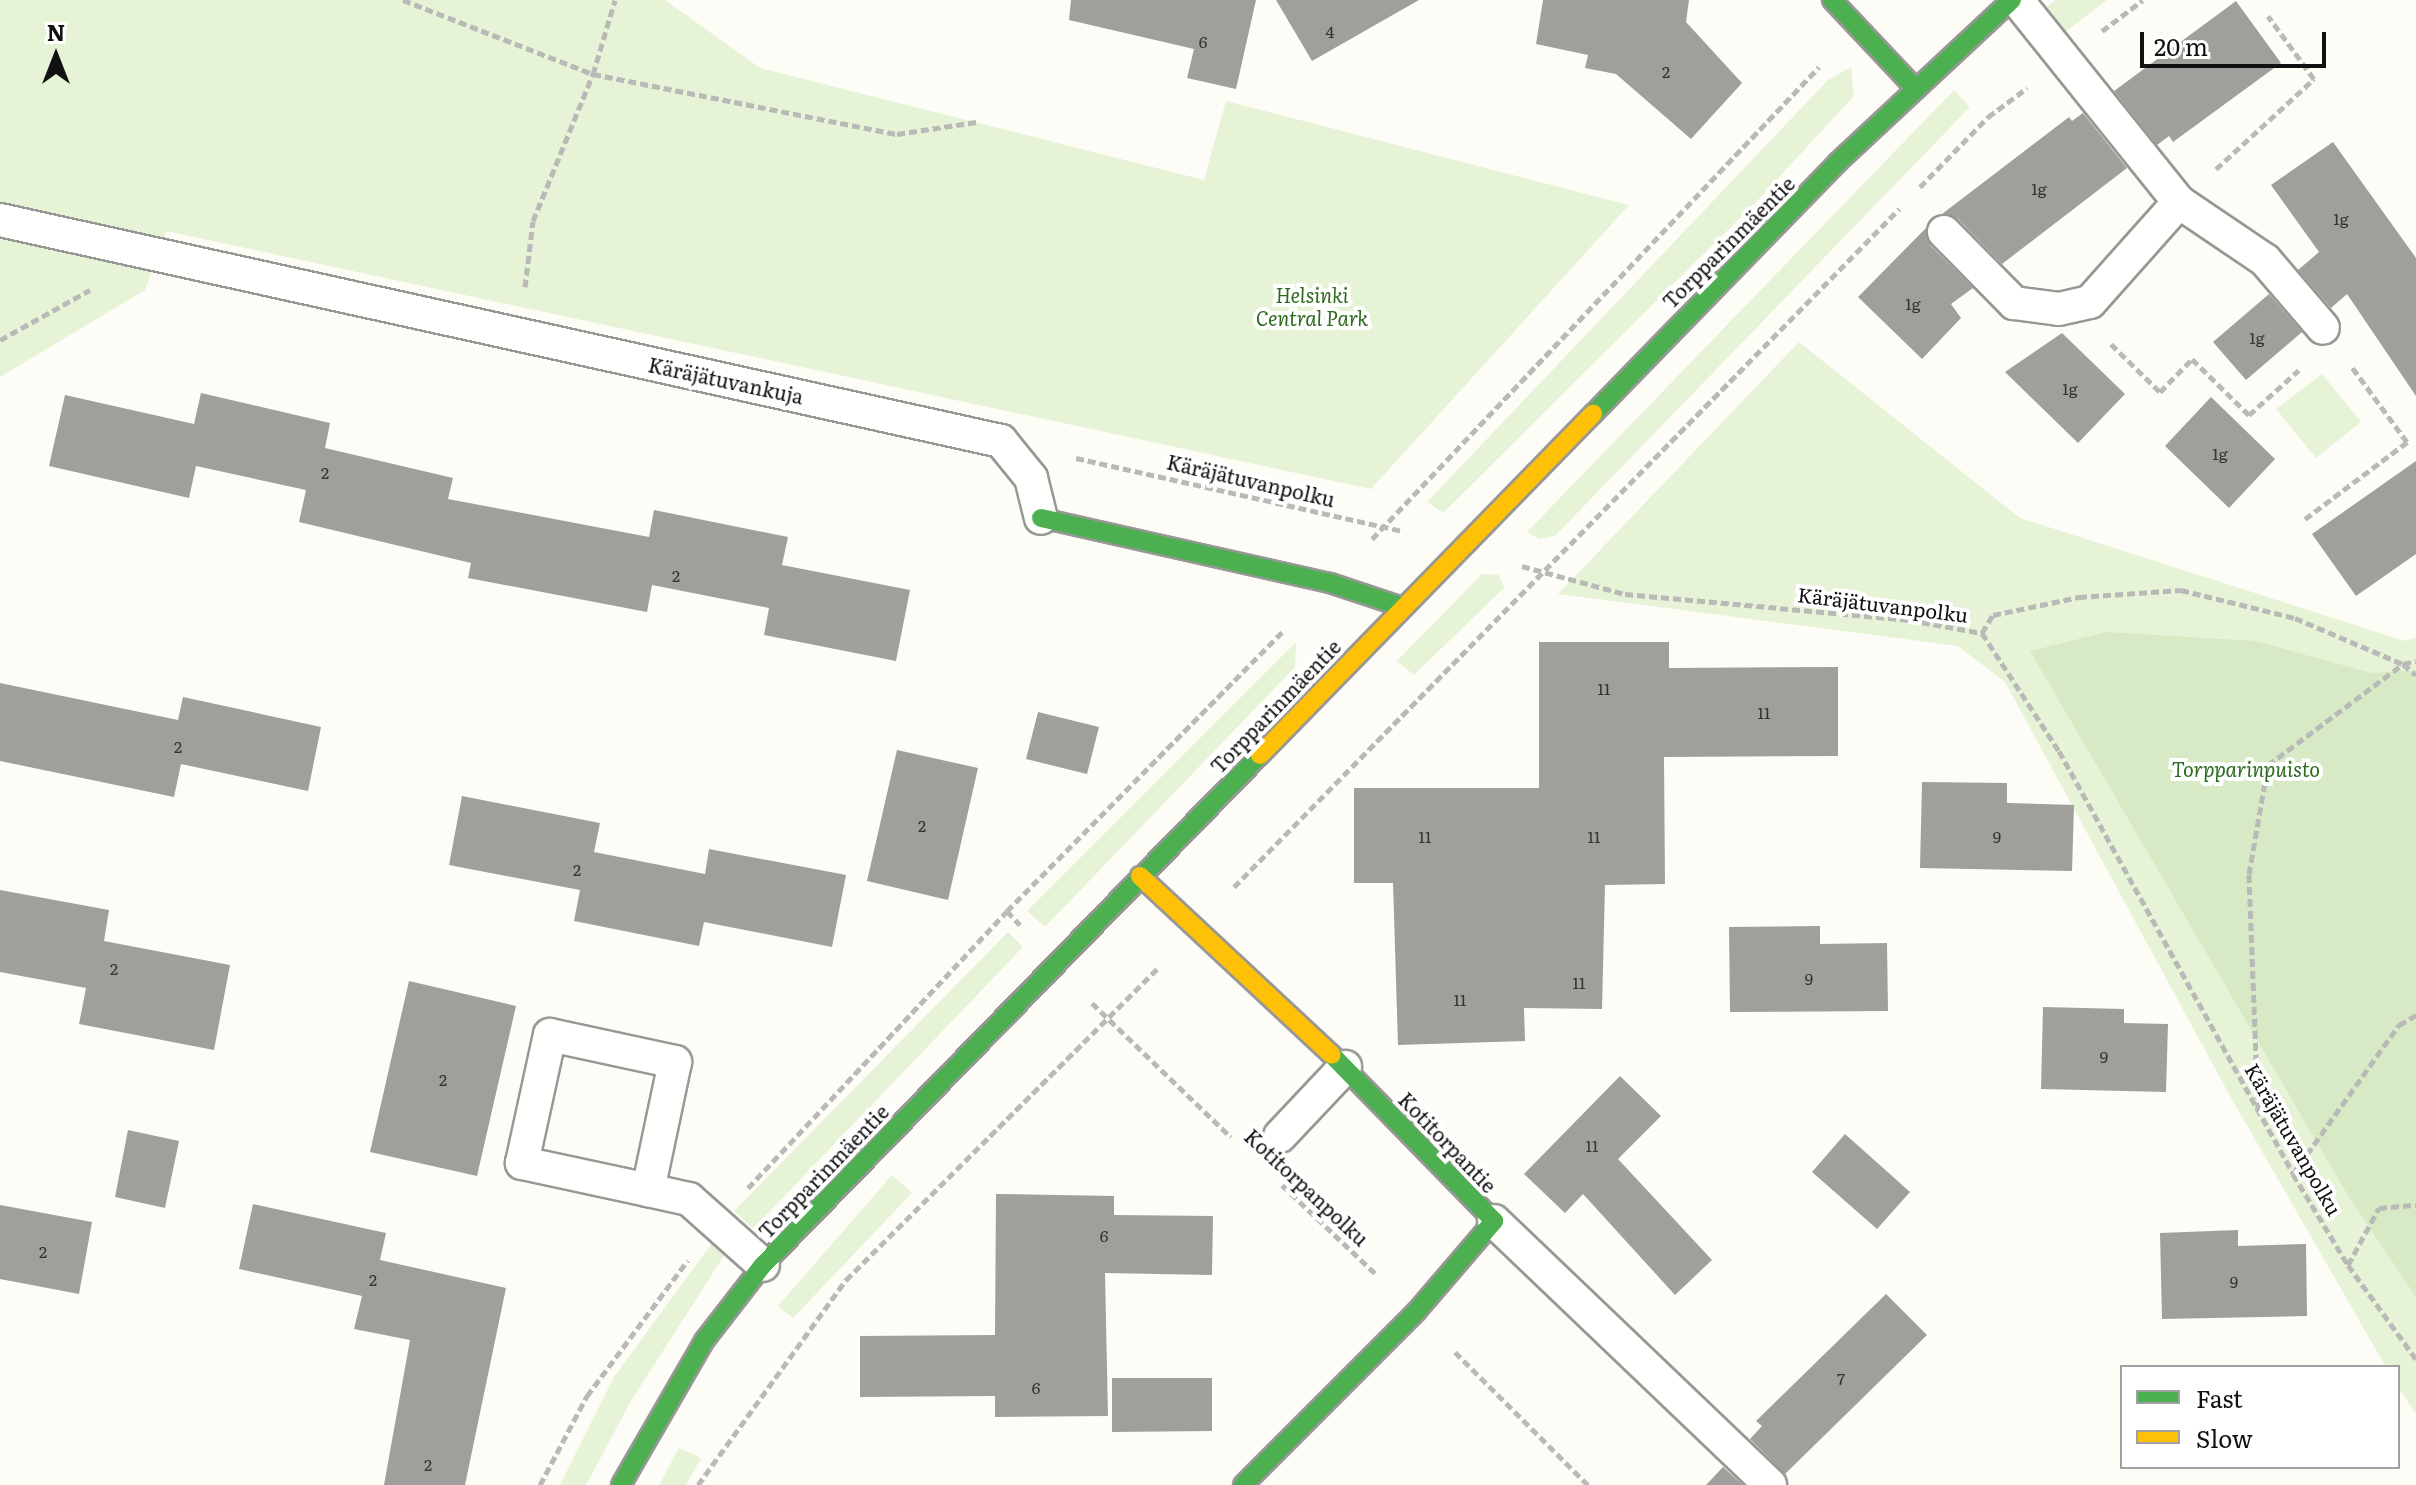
<!DOCTYPE html>
<html>
<head>
<meta charset="utf-8">
<style>
  body { margin:0 }
  #map { position:relative; width:2416px; height:1485px; overflow:hidden; background:#fdfcf7; font-family:Literata,serif }
  div>[style] { position:absolute }
  [style*='--x'] { left:calc(var(--x)*1px); top:calc(var(--y)*1px); width:calc(var(--w)*1px); rotate:calc(var(--a)*1deg) }
  .green>* { inset:0; background:#e7f3d7 }
  .forest>* { inset:0; background:#d8eac5 }
  .building>* { inset:0; background:#a19f9c }
  .path>* { height:5px; margin-top:-2.5px; transform-origin:0; background:repeating-linear-gradient(90deg,#b9b9b8 0 8px,transparent 0 12px) }
  .roads { filter:drop-shadow(2px 0 #979795) drop-shadow(-2px 0 #979795) drop-shadow(0 2px #979795) drop-shadow(0 -2px #979795) }
  .lane>* { height:32px; margin:-16px; padding:0 16px; transform-origin:16px; border-radius:16px; background:#fffffe }
  .fast>* { height:18px; margin:-9px; padding:0 9px; transform-origin:9px; border-radius:9px; background:#4caf50 }
  .slow>* { height:18px; margin:-9px; padding:0 9px; transform-origin:9px; border-radius:9px; background:#ffc107 }
  span { translate:-50% -50%; white-space:nowrap; text-align:center; line-height:1.15; -webkit-text-stroke:8px #fff; paint-order:stroke }
  .number-label { font-size:16px; color:#353434 }
  .number-label span { -webkit-text-stroke-width:0 }
  .street-label { font-size:20px; color:#111 }
  .park-label { font-size:20px; color:#2f6b1f; font-style:italic }
  .legend { position:absolute; left:2120px; top:1365px; width:280px; height:104px; box-sizing:border-box; background:#fff; border:2px solid #a0a0a0; margin:0; padding:10px 14px; list-style:none; font-size:24px; color:#111 }
  .legend li { display:flex; align-items:center; gap:16px; height:40px }
  .legend b { width:40px; border:2px solid #a0a0a0 }
  .north { position:absolute; left:16px; top:16px; width:80px; height:80px; -webkit-text-stroke:6px #fff; paint-order:stroke; rotate:0deg; font-size:22px; font-weight:700; line-height:32px; text-align:center; color:#111 }
  .north::after { content:''; display:block; margin:auto; width:28px; height:36px; background:#111; clip-path:polygon(50% 0,100% 100%,50% 72%,0 100%) }
  .scale { position:absolute; left:2140px; top:32px; width:186px; height:36px; box-sizing:border-box; border:4px solid #111; border-top:0; padding-left:10px; font-size:24px; line-height:28px; white-space:nowrap; color:#111; -webkit-text-stroke:6px #fff; paint-order:stroke }
</style>
</head>
<body>
<div id="map">
  <div class="green">
    <i style="clip-path:polygon(0 0,665px 0,760px 68px,1204px 180px,1226px 101px,1629px 205px,1371px 489px,166px 231px,145px 290px,0 377px)"></i>
    <i style="clip-path:polygon(2055px 0,2107px 0,2065px 32px,2043px 10px)"></i>
    <i style="clip-path:polygon(1851px 67px,1854px 96px,1758px 200px,1443px 513px,1427px 502px,1828px 80px)"></i>
    <i style="clip-path:polygon(1954px 90px,1970px 107px,1555px 536px,1539px 539px,1527px 532px)"></i>
    <i style="clip-path:polygon(1799px 342px,2020px 518px,2405px 641px,2416px 637px,2416px 1414px,2398px 1387px,2398px 1367px,2386px 1367px,2230px 1096px,2005px 682px,1958px 646px,1558px 594px)"></i>
    <i style="clip-path:polygon(2322px 374px,2361px 422px,2316px 458px,2276px 409px)"></i>
    <i style="clip-path:polygon(1482px 574px,1499px 575px,1504px 588px,1414px 675px,1397px 661px)"></i>
    <i style="clip-path:polygon(1296px 642px,1295px 667px,1045px 927px,1027px 911px)"></i>
    <i style="clip-path:polygon(1008px 932px,1023px 947px,753px 1229px,734px 1211px)"></i>
    <i style="clip-path:polygon(892px 1175px,912px 1193px,793px 1318px,778px 1306px)"></i>
    <i style="clip-path:polygon(712px 1243px,725px 1254px,631px 1401px,586px 1485px,560px 1485px,614px 1377px)"></i>
    <i style="clip-path:polygon(679px 1448px,701px 1458px,686px 1485px,659px 1485px)"></i>
  </div>
  <div class="forest">
    <i style="clip-path:polygon(2106px 632px,2255px 641px,2372px 673px,2416px 670px,2416px 1297px,2347px 1194px,2030px 651px)"></i>
  </div>
  <div class="building">
    <i style="clip-path:polygon(1071px 0,1256px 0,1236px 89px,1187px 78px,1194px 49px,1069px 20px)"></i>
    <i style="clip-path:polygon(1276px 0,1419px 0,1312px 61px)"></i>
    <i style="clip-path:polygon(1543px 0,1689px 0,1686px 22px,1742px 83px,1691px 139px,1616px 74px,1585px 68px,1588px 55px,1536px 44px)"></i>
    <i style="clip-path:polygon(2236px 1px,2281px 63px,2173px 142px,2169px 136px,2157px 145px,2114px 91px)"></i>
    <i style="clip-path:polygon(2083px 113px,2127px 168px,2002px 264px,1958px 219px,1942px 214px,2069px 117px,2072px 121px)"></i>
    <i style="clip-path:polygon(2333px 142px,2416px 258px,2416px 396px,2347px 294px,2331px 308px,2298px 270px,2319px 252px,2271px 185px)"></i>
    <i style="clip-path:polygon(1926px 228px,1930px 245px,1973px 288px,1951px 304px,1961px 318px,1922px 359px,1858px 297px)"></i>
    <i style="clip-path:polygon(2269px 294px,2302px 332px,2246px 380px,2213px 342px)"></i>
    <i style="clip-path:polygon(2062px 333px,2125px 394px,2078px 443px,2005px 372px)"></i>
    <i style="clip-path:polygon(201px 393px,330px 423px,325px 448px,453px 478px,448px 499px,649px 537px,654px 510px,788px 537px,782px 565px,910px 590px,896px 661px,764px 635px,769px 608px,652px 585px,647px 612px,468px 578px,471px 563px,299px 522px,306px 490px,196px 466px,189px 498px,49px 466px,65px 395px,194px 424px)"></i>
    <i style="clip-path:polygon(2211px 397px,2275px 459px,2229px 508px,2165px 446px)"></i>
    <i style="clip-path:polygon(2416px 461px,2416px 554px,2356px 596px,2312px 534px)"></i>
    <i style="clip-path:polygon(1539px 642px,1669px 642px,1669px 668px,1838px 667px,1838px 756px,1664px 757px,1665px 884px,1605px 885px,1602px 1009px,1524px 1008px,1525px 1041px,1398px 1045px,1393px 883px,1354px 883px,1354px 788px,1539px 788px)"></i>
    <i style="clip-path:polygon(0 683px,178px 720px,183px 697px,321px 727px,308px 791px,181px 764px,174px 797px,0 761px)"></i>
    <i style="clip-path:polygon(1038px 712px,1099px 727px,1087px 774px,1026px 759px)"></i>
    <i style="clip-path:polygon(897px 750px,978px 768px,948px 900px,867px 881px)"></i>
    <i style="clip-path:polygon(1922px 782px,2007px 783px,2007px 803px,2074px 805px,2072px 871px,1920px 868px)"></i>
    <i style="clip-path:polygon(462px 796px,600px 823px,594px 852px,705px 874px,709px 849px,846px 875px,832px 947px,704px 922px,699px 946px,574px 921px,580px 890px,449px 865px)"></i>
    <i style="clip-path:polygon(0 890px,109px 910px,104px 941px,230px 965px,214px 1050px,79px 1024px,86px 988px,0 972px)"></i>
    <i style="clip-path:polygon(1820px 926px,1820px 944px,1887px 943px,1888px 1011px,1730px 1012px,1729px 927px)"></i>
    <i style="clip-path:polygon(409px 981px,516px 1006px,477px 1176px,370px 1152px)"></i>
    <i style="clip-path:polygon(2043px 1007px,2124px 1009px,2124px 1023px,2168px 1024px,2166px 1092px,2041px 1089px)"></i>
    <i style="clip-path:polygon(1620px 1076px,1661px 1116px,1618px 1159px,1712px 1260px,1675px 1295px,1583px 1194px,1565px 1213px,1524px 1174px)"></i>
    <i style="clip-path:polygon(128px 1130px,179px 1141px,165px 1208px,115px 1197px)"></i>
    <i style="clip-path:polygon(1845px 1134px,1910px 1192px,1877px 1229px,1812px 1172px)"></i>
    <i style="clip-path:polygon(996px 1194px,1114px 1196px,1114px 1215px,1213px 1216px,1212px 1275px,1105px 1273px,1108px 1416px,995px 1417px,995px 1396px,860px 1397px,860px 1336px,995px 1335px)"></i>
    <i style="clip-path:polygon(253px 1204px,386px 1233px,380px 1260px,506px 1288px,465px 1485px,384px 1485px,410px 1340px,354px 1329px,362px 1296px,239px 1269px)"></i>
    <i style="clip-path:polygon(0 1205px,92px 1222px,79px 1294px,0 1279px)"></i>
    <i style="clip-path:polygon(2238px 1230px,2238px 1246px,2306px 1244px,2307px 1316px,2162px 1319px,2160px 1233px)"></i>
    <i style="clip-path:polygon(1886px 1294px,1927px 1335px,1785px 1474px,1750px 1439px,1762px 1426px,1756px 1421px)"></i>
    <i style="clip-path:polygon(1112px 1378px,1212px 1378px,1212px 1431px,1112px 1432px)"></i>
    <i style="clip-path:polygon(1723px 1467px,1743px 1485px,1706px 1485px)"></i>
  </div>
  <div class="path">
    <i style="--x:403;--y:0;--w:204;--a:21.3"></i>
    <i style="--x:593;--y:74;--w:310;--a:11.2"></i>
    <i style="--x:897;--y:134;--w:80;--a:-8.6"></i>
    <i style="--x:2102;--y:31;--w:51;--a:-37.1"></i>
    <i style="--x:2216;--y:169;--w:133;--a:-42.6"></i>
    <i style="--x:2314;--y:79;--w:78;--a:-126.1"></i>
    <i style="--x:1920;--y:187;--w:98;--a:-45.8"></i>
    <i style="--x:1988;--y:117;--w:49;--a:-36.6"></i>
    <i style="--x:525;--y:287;--w:66;--a:-83.1"></i>
    <i style="--x:533;--y:221;--w:159;--a:-67.8"></i>
    <i style="--x:593;--y:74;--w:77;--a:-73.4"></i>
    <i style="--x:0;--y:340;--w:103;--a:-29.1"></i>
    <i style="--x:2111;--y:344;--w:69;--a:44.4"></i>
    <i style="--x:2160;--y:392;--w:46;--a:-45.9"></i>
    <i style="--x:2192;--y:359;--w:80;--a:44.5"></i>
    <i style="--x:2249;--y:415;--w:67;--a:-42"></i>
    <i style="--x:1076;--y:458;--w:334;--a:12.6"></i>
    <i style="--x:2305;--y:519;--w:128;--a:-37"></i>
    <i style="--x:2407;--y:442;--w:93;--a:-126.3"></i>
    <i style="--x:1372;--y:539;--w:650;--a:-46.56"></i>
    <i style="--x:1522;--y:566;--w:107;--a:15.2"></i>
    <i style="--x:1625;--y:594;--w:286;--a:5.2"></i>
    <i style="--x:1910;--y:620;--w:73;--a:10.2"></i>
    <i style="--x:1982;--y:633;--w:141;--a:56.9"></i>
    <i style="--x:2059;--y:751;--w:483;--a:61"></i>
    <i style="--x:2293;--y:1174;--w:106;--a:58.9"></i>
    <i style="--x:2348;--y:1265;--w:116;--a:54.1"></i>
    <i style="--x:1982;--y:633;--w:21;--a:-59"></i>
    <i style="--x:1993;--y:615;--w:88;--a:-11.8"></i>
    <i style="--x:2079;--y:597;--w:102;--a:-3.9"></i>
    <i style="--x:2181;--y:590;--w:117;--a:13.8"></i>
    <i style="--x:2295;--y:618;--w:117;--a:23.1"></i>
    <i style="--x:2403;--y:664;--w:13;--a:-13"></i>
    <i style="--x:1234;--y:887;--w:950;--a:-45.55"></i>
    <i style="--x:1007;--y:911;--w:19;--a:47"></i>
    <i style="--x:1092;--y:1003;--w:193;--a:44"></i>
    <i style="--x:2258;--y:1110;--w:236;--a:-92.2"></i>
    <i style="--x:2249;--y:874;--w:111;--a:-80.1"></i>
    <i style="--x:2268;--y:765;--w:169;--a:-36.8"></i>
    <i style="--x:2403;--y:664;--w:17;--a:40"></i>
    <i style="--x:2293;--y:1174;--w:183;--a:-54.6"></i>
    <i style="--x:2399;--y:1025;--w:20;--a:-30"></i>
    <i style="--x:1282;--y:1185;--w:131;--a:43.5"></i>
    <i style="--x:748;--y:1188;--w:379;--a:-46.9"></i>
    <i style="--x:1007;--y:911;--w:395;--a:-45.4"></i>
    <i style="--x:2348;--y:1265;--w:65;--a:-61.5"></i>
    <i style="--x:2379;--y:1208;--w:37;--a:-5"></i>
    <i style="--x:1455;--y:1352;--w:188;--a:45"></i>
    <i style="--x:540;--y:1485;--w:101;--a:-62.2"></i>
    <i style="--x:587;--y:1396;--w:169;--a:-53.4"></i>
    <i style="--x:698;--y:1485;--w:253;--a:-54.2"></i>
    <i style="--x:846;--y:1280;--w:443;--a:-45"></i>
  </div>
  <div class="roads">
    <div class="lane">
      <i style="--x:2017;--y:0;--w:259;--a:51.3"></i>
      <i style="--x:2179;--y:202;--w:104;--a:34"></i>
      <i style="--x:2265;--y:260;--w:89;--a:49.5"></i>
      <i style="--x:0;--y:220;--w:1025;--a:12.45"></i>
      <i style="--x:1001;--y:441;--w:48;--a:51"></i>
      <i style="--x:1031;--y:478;--w:41;--a:76"></i>
      <i style="--x:1944;--y:232;--w:100;--a:45.4"></i>
      <i style="--x:2014;--y:303;--w:45;--a:7.6"></i>
      <i style="--x:2059;--y:309;--w:32;--a:-13"></i>
      <i style="--x:2090;--y:302;--w:134;--a:-48.3"></i>
      <i style="--x:550;--y:1035;--w:128;--a:12.2"></i>
      <i style="--x:675;--y:1062;--w:131;--a:101.9"></i>
      <i style="--x:648;--y:1190;--w:129;--a:-167.9"></i>
      <i style="--x:522;--y:1163;--w:131;--a:-77.7"></i>
      <i style="--x:1280;--y:1136;--w:95;--a:-46.7"></i>
      <i style="--x:648;--y:1190;--w:42;--a:12.4"></i>
      <i style="--x:689;--y:1199;--w:99;--a:41.7"></i>
      <i style="--x:1494;--y:1221;--w:382;--a:43.7"></i>
    </div>
    <div class="fast">
      <i style="--x:1832;--y:0;--w:121;--a:46.7"></i>
      <i style="--x:1593;--y:414;--w:351;--a:-45.8"></i>
      <i style="--x:1838;--y:162;--w:238;--a:-43"></i>
      <i style="--x:1041;--y:518;--w:296;--a:12.7"></i>
      <i style="--x:1330;--y:583;--w:76;--a:18.4"></i>
      <i style="--x:621;--y:1485;--w:166;--a:-60"></i>
      <i style="--x:704;--y:1341;--w:96;--a:-52.2"></i>
      <i style="--x:763;--y:1265;--w:712;--a:-45.74"></i>
      <i style="--x:1243;--y:1485;--w:245;--a:-45"></i>
      <i style="--x:1416;--y:1312;--w:120;--a:-49.4"></i>
      <i style="--x:1494;--y:1221;--w:232;--a:-134.3"></i>
    </div>
    <div class="slow">
      <i style="--x:1260;--y:755;--w:477;--a:-45.7"></i>
      <i style="--x:1140;--y:876;--w:262;--a:43"></i>
    </div>
  </div>
  <div class="number-label">
    <span style="left:1330px;top:31px">4</span>
    <span style="left:1203px;top:41px">6</span>
    <span style="left:1666px;top:71px">2</span>
    <span style="left:2039px;top:188px">1g</span>
    <span style="left:2341px;top:218px">1g</span>
    <span style="left:1913px;top:303px">1g</span>
    <span style="left:2257px;top:337px">1g</span>
    <span style="left:2070px;top:388px">1g</span>
    <span style="left:2220px;top:453px">1g</span>
    <span style="left:325px;top:472px">2</span>
    <span style="left:676px;top:575px">2</span>
    <span style="left:1604px;top:688px">11</span>
    <span style="left:1764px;top:712px">11</span>
    <span style="left:178px;top:746px">2</span>
    <span style="left:922px;top:825px">2</span>
    <span style="left:1425px;top:836px">11</span>
    <span style="left:1594px;top:836px">11</span>
    <span style="left:1997px;top:836px">9</span>
    <span style="left:577px;top:869px">2</span>
    <span style="left:114px;top:968px">2</span>
    <span style="left:1809px;top:978px">9</span>
    <span style="left:1579px;top:982px">11</span>
    <span style="left:1460px;top:999px">11</span>
    <span style="left:2104px;top:1056px">9</span>
    <span style="left:443px;top:1079px">2</span>
    <span style="left:1592px;top:1145px">11</span>
    <span style="left:1104px;top:1235px">6</span>
    <span style="left:43px;top:1251px">2</span>
    <span style="left:373px;top:1279px">2</span>
    <span style="left:2234px;top:1281px">9</span>
    <span style="left:1841px;top:1378px">7</span>
    <span style="left:1036px;top:1387px">6</span>
    <span style="left:428px;top:1464px">2</span>
  </div>
  <div class="street-label">
    <span style="left:1728px;top:242px;rotate:-45deg">Torpparinmäentie</span>
    <span style="left:726px;top:380px;rotate:12deg">Käräjätuvankuja</span>
    <span style="left:1251px;top:480px;rotate:13deg">Käräjätuvanpolku</span>
    <span style="left:1883px;top:604px;rotate:7deg">Käräjätuvanpolku</span>
    <span style="left:1275px;top:706px;rotate:-46deg">Torpparinmäentie</span>
    <span style="left:2294px;top:1139px;rotate:60deg">Käräjätuvanpolku</span>
    <span style="left:1448px;top:1142px;rotate:46deg">Kotitorpantie</span>
    <span style="left:823px;top:1171px;rotate:-46deg">Torpparinmäentie</span>
    <span style="left:1307px;top:1187px;rotate:43deg">Kotitorpanpolku</span>
  </div>
  <div class="park-label">
    <span style="left:1312px;top:306px">Helsinki<br>Central Park</span>
    <span style="left:2246px;top:768px">Torpparinpuisto</span>
  </div>
  <ul class="legend">
  <li><b style="height:10px;background:#4caf50"></b>Fast</li>
  <li><b style="height:10px;background:#ffc107"></b>Slow</li>
  </ul>
  <div class="north">N</div>
  <div class="scale">20 m</div>
</div>
</body>
</html>
